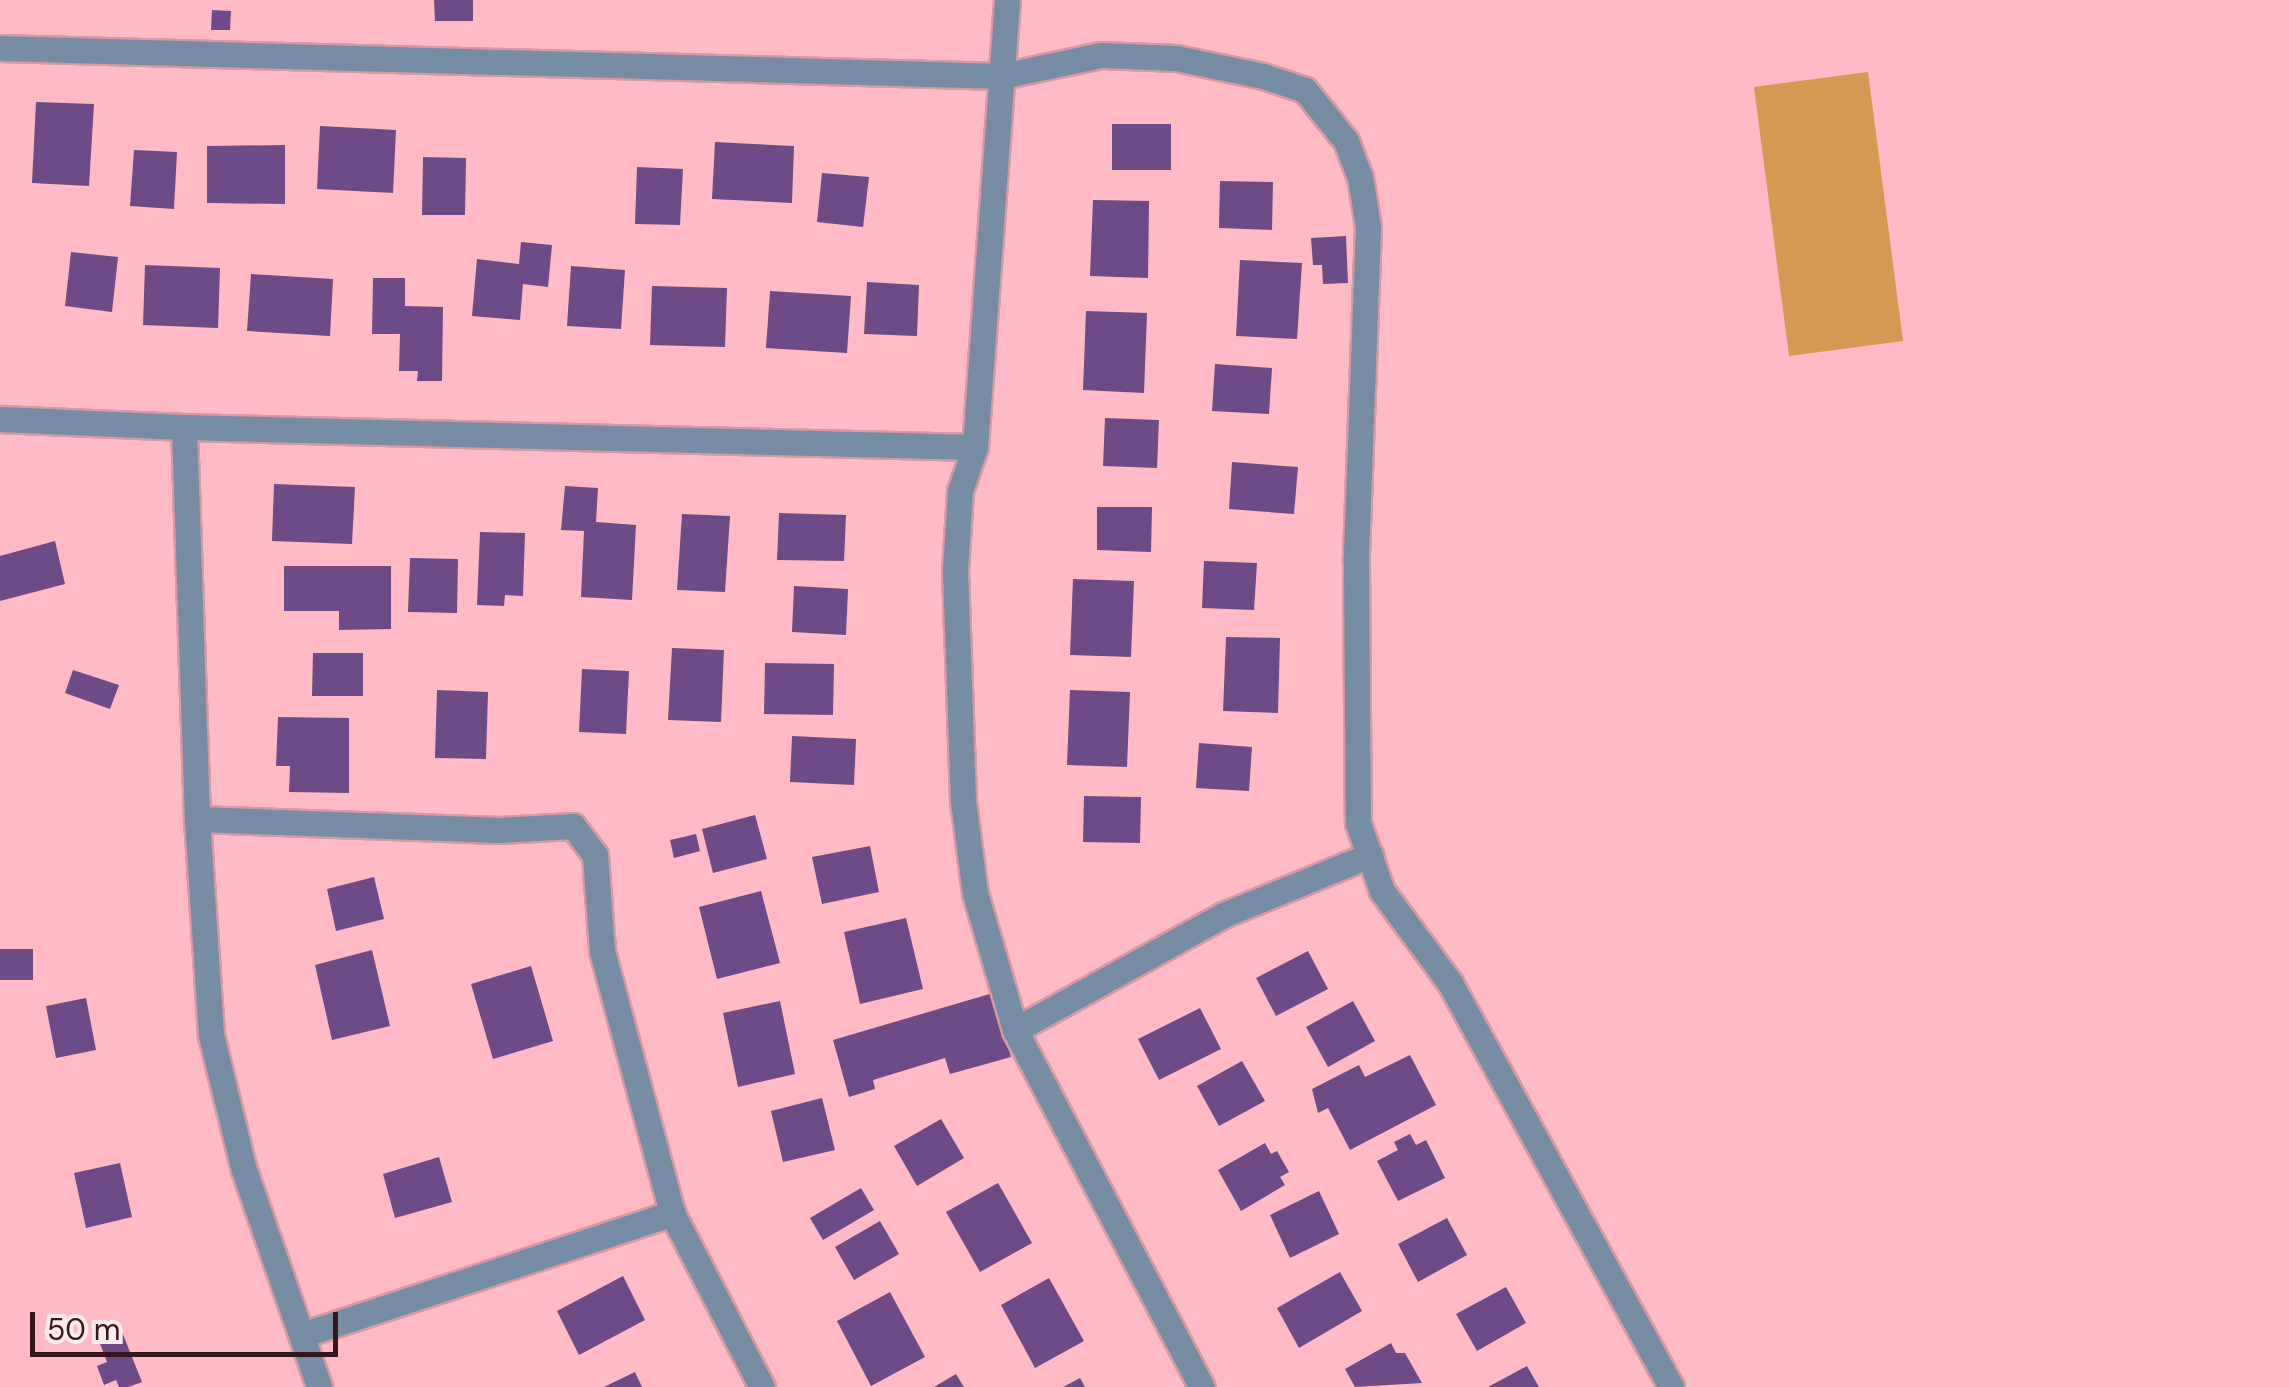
<!DOCTYPE html>
<html>
<head>
<meta charset="utf-8">
<style>
  body { margin:0 }
  #map { position:relative; width:2289px; height:1387px; overflow:hidden; background:#ffbac5; font-family:"DM Sans",sans-serif }
  div>[style] { position:absolute }
  [style*='--x'] { left:calc(var(--x)*1px); top:calc(var(--y)*1px); width:calc(var(--w)*1px); rotate:calc(var(--a)*1deg) }
  .green>* { inset:0; background:#d69a54 }
  .building>* { inset:0; background:#6c4b87 }
  .roads { filter:drop-shadow(2px 0 #d799a3) drop-shadow(-2px 0 #d799a3) drop-shadow(0 2px #d799a3) drop-shadow(0 -2px #d799a3) }
  .street>* { height:25px; margin:-12.5px; padding:0 12.5px; transform-origin:12.5px; border-radius:12.5px; background:#768da5 }
  span { translate:-50% -50%; white-space:nowrap; text-align:center; line-height:1.15; -webkit-text-stroke:10px #fdebed; paint-order:stroke }
  .scale { position:absolute; left:30px; top:1312px; width:308px; height:45px; box-sizing:border-box; border:5px solid #36161d; border-top:0; padding-left:12px; font-size:30px; line-height:35px; white-space:nowrap; color:#36161d; -webkit-text-stroke:8px #fdebed; paint-order:stroke }
</style>
</head>
<body>
<div id="map">
  <div class="green">
    <i style="clip-path:polygon(1868px 72px,1903px 341px,1789px 356px,1754px 87px)"></i>
  </div>
  <div class="building">
    <i style="clip-path:polygon(434px 0,473px 0,473px 21px,435px 21px)"></i>
    <i style="clip-path:polygon(212px 10px,231px 11px,230px 30px,211px 30px)"></i>
    <i style="clip-path:polygon(36px 102px,94px 104px,89px 186px,32px 183px)"></i>
    <i style="clip-path:polygon(1112px 124px,1171px 124px,1171px 170px,1112px 170px)"></i>
    <i style="clip-path:polygon(320px 126px,396px 130px,393px 193px,317px 189px)"></i>
    <i style="clip-path:polygon(715px 142px,794px 146px,792px 203px,712px 199px)"></i>
    <i style="clip-path:polygon(285px 145px,285px 204px,207px 203px,207px 146px)"></i>
    <i style="clip-path:polygon(134px 150px,177px 152px,174px 209px,130px 206px)"></i>
    <i style="clip-path:polygon(423px 157px,466px 158px,465px 215px,422px 215px)"></i>
    <i style="clip-path:polygon(637px 167px,683px 169px,680px 225px,635px 224px)"></i>
    <i style="clip-path:polygon(822px 173px,869px 177px,863px 227px,817px 222px)"></i>
    <i style="clip-path:polygon(1220px 181px,1273px 182px,1272px 230px,1219px 228px)"></i>
    <i style="clip-path:polygon(1093px 200px,1149px 201px,1148px 278px,1090px 276px)"></i>
    <i style="clip-path:polygon(1346px 236px,1348px 283px,1323px 284px,1322px 265px,1313px 265px,1311px 238px)"></i>
    <i style="clip-path:polygon(521px 242px,552px 245px,548px 287px,523px 284px,520px 320px,472px 316px,477px 259px,519px 264px)"></i>
    <i style="clip-path:polygon(71px 252px,118px 257px,112px 312px,65px 306px)"></i>
    <i style="clip-path:polygon(1240px 260px,1302px 263px,1297px 339px,1236px 336px)"></i>
    <i style="clip-path:polygon(145px 265px,220px 268px,218px 328px,143px 325px)"></i>
    <i style="clip-path:polygon(571px 266px,625px 270px,621px 329px,567px 326px)"></i>
    <i style="clip-path:polygon(251px 274px,333px 279px,330px 336px,247px 331px)"></i>
    <i style="clip-path:polygon(373px 278px,405px 278px,405px 306px,443px 307px,442px 381px,417px 381px,418px 371px,399px 371px,400px 334px,372px 334px)"></i>
    <i style="clip-path:polygon(867px 282px,919px 285px,917px 336px,864px 334px)"></i>
    <i style="clip-path:polygon(652px 286px,727px 288px,725px 347px,650px 345px)"></i>
    <i style="clip-path:polygon(770px 291px,851px 296px,847px 353px,766px 348px)"></i>
    <i style="clip-path:polygon(1086px 311px,1147px 313px,1144px 393px,1083px 390px)"></i>
    <i style="clip-path:polygon(1215px 364px,1272px 368px,1269px 414px,1212px 411px)"></i>
    <i style="clip-path:polygon(1105px 418px,1159px 420px,1157px 468px,1103px 466px)"></i>
    <i style="clip-path:polygon(1232px 462px,1298px 467px,1294px 514px,1229px 509px)"></i>
    <i style="clip-path:polygon(274px 484px,355px 487px,352px 544px,272px 541px)"></i>
    <i style="clip-path:polygon(565px 486px,598px 488px,596px 522px,636px 525px,632px 600px,581px 597px,584px 531px,561px 530px)"></i>
    <i style="clip-path:polygon(1097px 507px,1152px 507px,1151px 552px,1097px 550px)"></i>
    <i style="clip-path:polygon(779px 513px,846px 515px,844px 561px,777px 560px)"></i>
    <i style="clip-path:polygon(682px 514px,730px 516px,725px 592px,677px 590px)"></i>
    <i style="clip-path:polygon(480px 532px,525px 533px,523px 596px,505px 595px,504px 606px,477px 605px)"></i>
    <i style="clip-path:polygon(55px 541px,65px 584px,0 601px,0 556px)"></i>
    <i style="clip-path:polygon(410px 558px,458px 559px,457px 613px,408px 612px)"></i>
    <i style="clip-path:polygon(1204px 561px,1257px 563px,1254px 610px,1202px 608px)"></i>
    <i style="clip-path:polygon(284px 566px,391px 566px,391px 629px,339px 630px,339px 611px,284px 611px)"></i>
    <i style="clip-path:polygon(1073px 579px,1134px 581px,1131px 657px,1070px 655px)"></i>
    <i style="clip-path:polygon(794px 586px,848px 589px,846px 635px,792px 632px)"></i>
    <i style="clip-path:polygon(1226px 637px,1280px 638px,1278px 713px,1223px 711px)"></i>
    <i style="clip-path:polygon(672px 648px,724px 650px,721px 722px,668px 720px)"></i>
    <i style="clip-path:polygon(313px 653px,363px 653px,363px 696px,312px 696px)"></i>
    <i style="clip-path:polygon(765px 663px,834px 664px,833px 715px,764px 714px)"></i>
    <i style="clip-path:polygon(582px 669px,629px 671px,626px 734px,579px 732px)"></i>
    <i style="clip-path:polygon(73px 670px,119px 685px,110px 709px,65px 693px)"></i>
    <i style="clip-path:polygon(437px 690px,488px 692px,486px 759px,435px 758px)"></i>
    <i style="clip-path:polygon(1070px 690px,1130px 692px,1127px 767px,1067px 765px)"></i>
    <i style="clip-path:polygon(278px 717px,349px 718px,349px 793px,289px 792px,290px 766px,276px 766px)"></i>
    <i style="clip-path:polygon(792px 736px,856px 739px,854px 785px,790px 782px)"></i>
    <i style="clip-path:polygon(1199px 743px,1252px 747px,1249px 791px,1196px 788px)"></i>
    <i style="clip-path:polygon(1084px 796px,1141px 797px,1140px 843px,1083px 842px)"></i>
    <i style="clip-path:polygon(755px 815px,767px 859px,713px 873px,702px 829px)"></i>
    <i style="clip-path:polygon(696px 834px,700px 851px,674px 858px,670px 840px)"></i>
    <i style="clip-path:polygon(870px 846px,879px 892px,822px 904px,812px 857px)"></i>
    <i style="clip-path:polygon(374px 877px,384px 919px,336px 931px,327px 889px)"></i>
    <i style="clip-path:polygon(761px 891px,780px 963px,717px 979px,699px 907px)"></i>
    <i style="clip-path:polygon(906px 918px,923px 989px,860px 1004px,844px 932px)"></i>
    <i style="clip-path:polygon(0 949px,33px 949px,33px 980px,0 980px)"></i>
    <i style="clip-path:polygon(372px 950px,390px 1026px,332px 1040px,315px 965px)"></i>
    <i style="clip-path:polygon(1308px 951px,1328px 989px,1276px 1016px,1256px 978px)"></i>
    <i style="clip-path:polygon(531px 966px,553px 1041px,493px 1059px,471px 984px)"></i>
    <i style="clip-path:polygon(993px 993px,1011px 1057px,950px 1074px,945px 1058px,873px 1080px,875px 1089px,849px 1097px,833px 1040px)"></i>
    <i style="clip-path:polygon(86px 998px,96px 1050px,56px 1058px,46px 1006px)"></i>
    <i style="clip-path:polygon(780px 1001px,795px 1074px,738px 1087px,723px 1013px)"></i>
    <i style="clip-path:polygon(1353px 1001px,1375px 1041px,1328px 1067px,1306px 1027px)"></i>
    <i style="clip-path:polygon(1200px 1008px,1221px 1049px,1159px 1080px,1138px 1039px)"></i>
    <i style="clip-path:polygon(1410px 1055px,1436px 1105px,1350px 1150px,1328px 1108px,1318px 1113px,1312px 1089px,1359px 1065px,1365px 1077px)"></i>
    <i style="clip-path:polygon(1242px 1061px,1265px 1101px,1219px 1126px,1197px 1086px)"></i>
    <i style="clip-path:polygon(822px 1098px,835px 1150px,783px 1162px,771px 1111px)"></i>
    <i style="clip-path:polygon(941px 1119px,964px 1158px,917px 1186px,894px 1146px)"></i>
    <i style="clip-path:polygon(1410px 1134px,1416px 1145px,1426px 1140px,1445px 1178px,1398px 1201px,1377px 1161px,1398px 1150px,1394px 1142px)"></i>
    <i style="clip-path:polygon(1265px 1143px,1271px 1154px,1277px 1151px,1289px 1172px,1280px 1177px,1285px 1185px,1241px 1211px,1218px 1170px)"></i>
    <i style="clip-path:polygon(439px 1157px,452px 1202px,395px 1218px,383px 1174px)"></i>
    <i style="clip-path:polygon(120px 1163px,132px 1217px,86px 1228px,74px 1173px)"></i>
    <i style="clip-path:polygon(998px 1183px,1032px 1243px,980px 1272px,946px 1212px)"></i>
    <i style="clip-path:polygon(861px 1188px,874px 1210px,823px 1240px,810px 1218px)"></i>
    <i style="clip-path:polygon(1319px 1191px,1339px 1234px,1290px 1258px,1270px 1215px)"></i>
    <i style="clip-path:polygon(1447px 1218px,1467px 1255px,1418px 1282px,1398px 1244px)"></i>
    <i style="clip-path:polygon(880px 1221px,899px 1254px,854px 1280px,835px 1247px)"></i>
    <i style="clip-path:polygon(1340px 1272px,1362px 1311px,1299px 1348px,1277px 1308px)"></i>
    <i style="clip-path:polygon(623px 1276px,645px 1320px,579px 1355px,557px 1311px)"></i>
    <i style="clip-path:polygon(1049px 1278px,1084px 1341px,1035px 1368px,1001px 1305px)"></i>
    <i style="clip-path:polygon(1506px 1287px,1526px 1323px,1477px 1351px,1456px 1314px)"></i>
    <i style="clip-path:polygon(890px 1292px,925px 1357px,871px 1386px,837px 1321px)"></i>
    <i style="clip-path:polygon(122px 1332px,142px 1382px,128px 1387px,119px 1387px,116px 1380px,104px 1385px,97px 1366px,107px 1362px,99px 1341px)"></i>
    <i style="clip-path:polygon(1391px 1343px,1396px 1353px,1405px 1353px,1422px 1383px,1355px 1387px,1345px 1369px)"></i>
    <i style="clip-path:polygon(1527px 1366px,1539px 1387px,1488px 1387px)"></i>
    <i style="clip-path:polygon(635px 1372px,642px 1387px,604px 1387px)"></i>
    <i style="clip-path:polygon(956px 1374px,964px 1387px,934px 1387px)"></i>
    <i style="clip-path:polygon(1080px 1378px,1085px 1387px,1063px 1387px)"></i>
  </div>
  <div class="roads">
    <div class="street">
      <i style="--x:1007;--y:0;--w:448;--a:94.1"></i>
      <i style="--x:975;--y:447;--w:46;--a:108.8"></i>
      <i style="--x:960;--y:491;--w:80;--a:93.6"></i>
      <i style="--x:955;--y:571;--w:230;--a:88"></i>
      <i style="--x:963;--y:801;--w:93;--a:82.6"></i>
      <i style="--x:975;--y:893;--w:143;--a:73.7"></i>
      <i style="--x:1015;--y:1030;--w:403;--a:62.4"></i>
      <i style="--x:0;--y:48;--w:1002;--a:1.6"></i>
      <i style="--x:1002;--y:76;--w:101;--a:-12"></i>
      <i style="--x:1101;--y:55;--w:75;--a:2.3"></i>
      <i style="--x:1176;--y:58;--w:89;--a:11.7"></i>
      <i style="--x:1263;--y:76;--w:44;--a:18.4"></i>
      <i style="--x:1305;--y:90;--w:65;--a:51.2"></i>
      <i style="--x:1346;--y:141;--w:39;--a:69"></i>
      <i style="--x:1360;--y:177;--w:51;--a:80.9"></i>
      <i style="--x:1368;--y:227;--w:334;--a:92.1"></i>
      <i style="--x:1356;--y:561;--w:262;--a:89.6"></i>
      <i style="--x:1358;--y:823;--w:72;--a:70.6"></i>
      <i style="--x:1382;--y:891;--w:114;--a:53.5"></i>
      <i style="--x:1450;--y:983;--w:460;--a:61.3"></i>
      <i style="--x:0;--y:419;--w:184;--a:2.5"></i>
      <i style="--x:184;--y:427;--w:791;--a:1.45"></i>
      <i style="--x:184;--y:427;--w:392;--a:88.1"></i>
      <i style="--x:197;--y:819;--w:216;--a:86.3"></i>
      <i style="--x:211;--y:1035;--w:139;--a:76.3"></i>
      <i style="--x:244;--y:1170;--w:230;--a:70.9"></i>
      <i style="--x:197;--y:819;--w:302;--a:2.1"></i>
      <i style="--x:499;--y:830;--w:74;--a:-3.1"></i>
      <i style="--x:573;--y:826;--w:36;--a:53"></i>
      <i style="--x:595;--y:855;--w:96;--a:85.8"></i>
      <i style="--x:602;--y:951;--w:271;--a:75"></i>
      <i style="--x:672;--y:1213;--w:196;--a:62.7"></i>
      <i style="--x:1015;--y:1030;--w:238;--a:-28.9"></i>
      <i style="--x:1223;--y:915;--w:159;--a:-22.2"></i>
      <i style="--x:302;--y:1335;--w:390;--a:-18.2"></i>
    </div>
  </div>
  <div class="scale">50 m</div>
</div>
</body>
</html>
